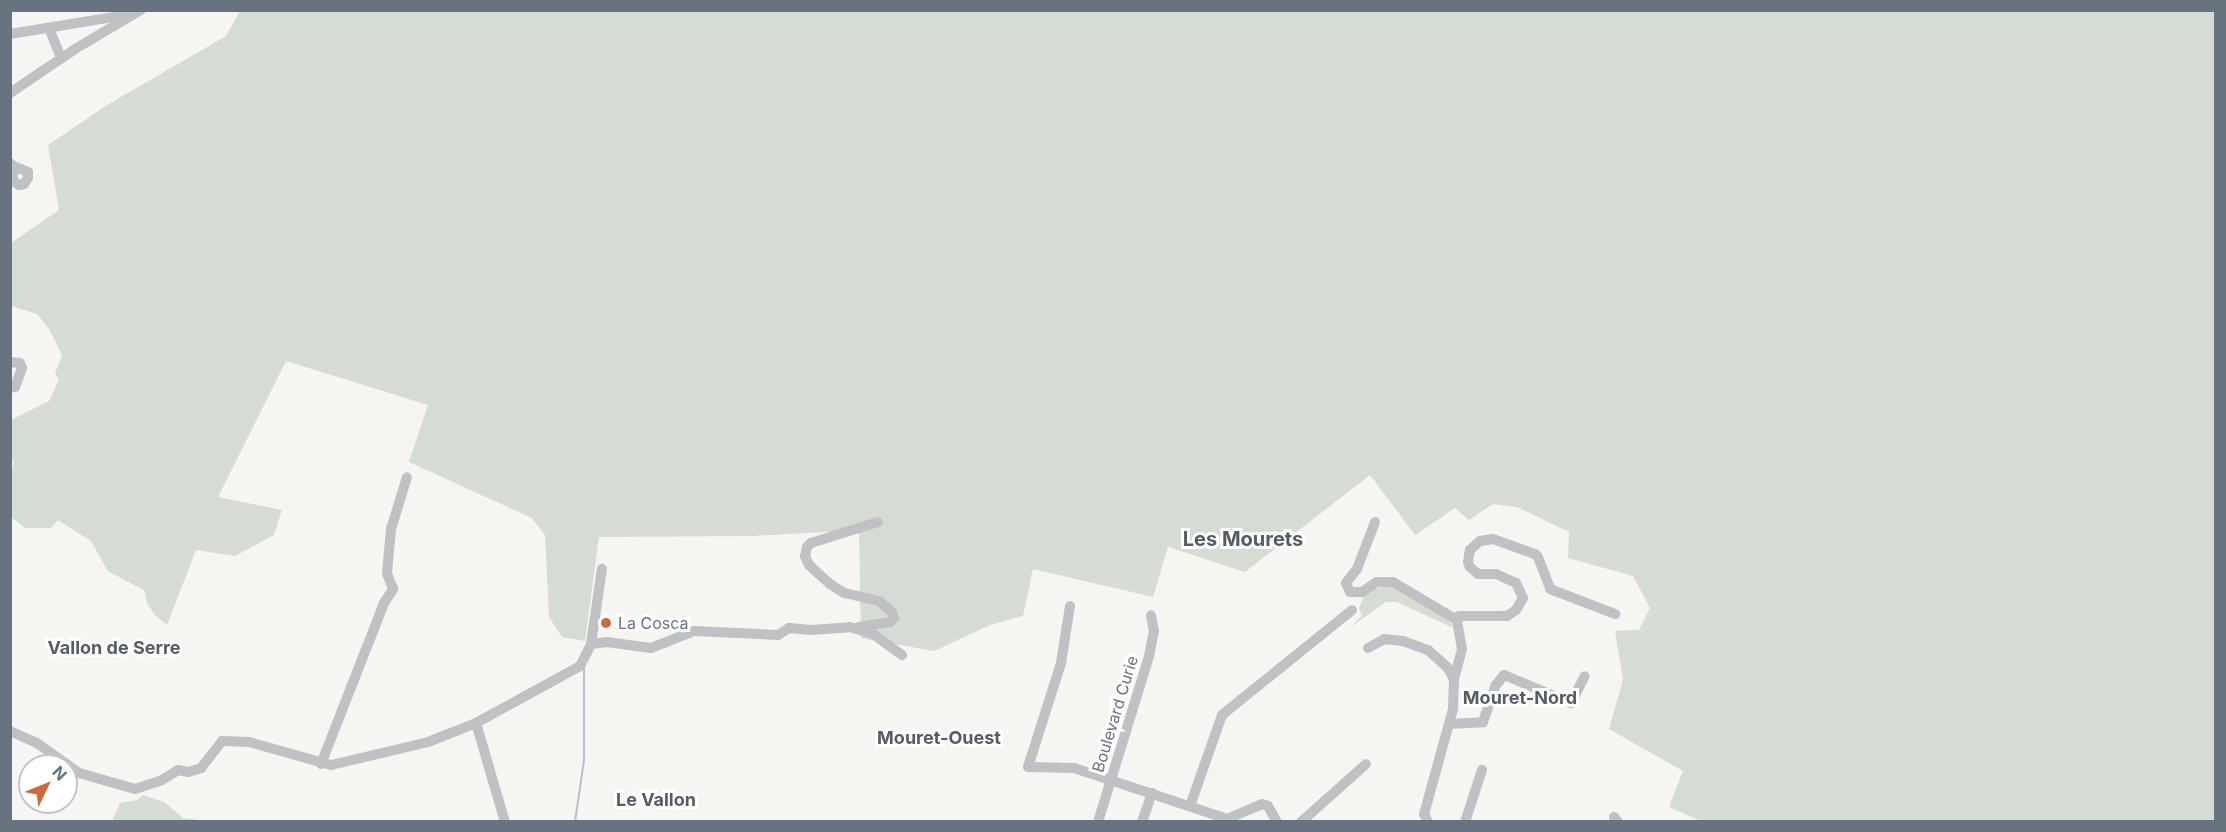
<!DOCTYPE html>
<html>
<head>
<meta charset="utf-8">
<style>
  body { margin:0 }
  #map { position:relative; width:2226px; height:832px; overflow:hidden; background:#f5f5f2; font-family:Inter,sans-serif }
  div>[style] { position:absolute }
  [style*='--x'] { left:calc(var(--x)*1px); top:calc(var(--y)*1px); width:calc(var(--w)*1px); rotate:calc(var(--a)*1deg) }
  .green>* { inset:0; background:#d6dbd4 }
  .stream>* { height:2px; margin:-1px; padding:0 1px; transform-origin:1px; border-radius:1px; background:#b8c0c5 }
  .minor>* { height:10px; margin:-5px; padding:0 5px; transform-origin:5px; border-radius:5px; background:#bfc1c5 }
  .dots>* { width:16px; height:16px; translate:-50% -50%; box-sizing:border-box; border:3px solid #fff; border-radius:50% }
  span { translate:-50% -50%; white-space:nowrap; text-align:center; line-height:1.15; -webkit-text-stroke:6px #fff; paint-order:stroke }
  .poi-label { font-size:16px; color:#68737f }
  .left { translate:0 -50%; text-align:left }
  .street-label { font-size:16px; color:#68737f }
  .neighbourhood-label { font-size:18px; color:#555c65; font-weight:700 }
  .quarter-label { font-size:20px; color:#555c65; font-weight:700 }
  .frame { position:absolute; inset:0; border:12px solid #68737f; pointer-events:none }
  .north { position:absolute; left:18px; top:754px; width:60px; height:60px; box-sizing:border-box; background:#fff; border:2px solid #c3c7cc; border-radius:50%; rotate:47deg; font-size:16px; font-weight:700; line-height:24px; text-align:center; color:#68737f }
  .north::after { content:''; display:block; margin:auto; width:21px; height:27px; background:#cd693a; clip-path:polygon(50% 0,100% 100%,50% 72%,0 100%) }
</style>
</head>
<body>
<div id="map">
  <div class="green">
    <i style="clip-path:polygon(240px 11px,2215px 11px,2215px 821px,1701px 821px,1669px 807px,1683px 771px,1609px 729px,1623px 680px,1615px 631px,1639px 630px,1650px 608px,1633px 576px,1568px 558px,1569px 532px,1517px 507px,1493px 504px,1469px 520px,1455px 508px,1415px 535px,1370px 475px,1245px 572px,1168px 547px,1153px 597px,1033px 569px,1023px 616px,990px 625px,934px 651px,861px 638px,859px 530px,753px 536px,599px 537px,585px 641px,562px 637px,549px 617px,545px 535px,532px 518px,409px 462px,428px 405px,286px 361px,218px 497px,282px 510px,274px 535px,235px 556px,196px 550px,167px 625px,155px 615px,147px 603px,145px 591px,108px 571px,91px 541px,58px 520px,51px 528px,25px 528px,11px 517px,11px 476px,14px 461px,11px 460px,11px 420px,49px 401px,59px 380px,55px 373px,62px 355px,49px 329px,37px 314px,11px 306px,11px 243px,59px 210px,48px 145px,107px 105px,226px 36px)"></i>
    <i style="clip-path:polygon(1391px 584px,1448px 618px,1453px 628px,1397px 602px,1386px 602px,1349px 628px,1362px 616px,1359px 608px,1366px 592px)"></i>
    <i style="clip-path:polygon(143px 795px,164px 802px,183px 818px,207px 821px,112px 821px,120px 803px,137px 800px)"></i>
  </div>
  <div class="stream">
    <i style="--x:575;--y:822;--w:63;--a:-81.7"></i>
    <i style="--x:584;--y:760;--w:92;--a:-90"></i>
  </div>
  <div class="minor">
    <i style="--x:49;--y:28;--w:32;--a:68"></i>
    <i style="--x:10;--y:34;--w:118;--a:-9.3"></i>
    <i style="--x:10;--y:93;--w:78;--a:-34.1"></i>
    <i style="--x:75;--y:49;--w:77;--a:-30.6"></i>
    <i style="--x:10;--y:163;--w:4;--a:45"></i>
    <i style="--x:13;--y:166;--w:15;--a:90"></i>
    <i style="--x:13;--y:181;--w:7;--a:34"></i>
    <i style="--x:19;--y:185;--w:5;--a:-11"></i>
    <i style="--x:24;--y:184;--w:7;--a:-56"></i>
    <i style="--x:28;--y:178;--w:6;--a:-90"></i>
    <i style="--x:28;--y:172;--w:16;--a:-158"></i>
    <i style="--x:10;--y:362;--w:10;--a:6"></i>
    <i style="--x:20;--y:363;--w:5;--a:68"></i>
    <i style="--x:22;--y:368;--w:20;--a:110"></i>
    <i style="--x:15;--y:387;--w:5;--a:169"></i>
    <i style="--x:1375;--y:522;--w:50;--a:111"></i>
    <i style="--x:1357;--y:569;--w:18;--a:128"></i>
    <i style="--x:1346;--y:583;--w:10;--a:66"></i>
    <i style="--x:1350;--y:592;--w:12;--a:0"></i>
    <i style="--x:1362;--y:592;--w:18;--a:-34"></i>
    <i style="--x:1377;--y:582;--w:16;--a:0"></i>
    <i style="--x:1393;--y:582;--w:74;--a:30.7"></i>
    <i style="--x:1070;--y:606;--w:58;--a:99"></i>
    <i style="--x:1061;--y:663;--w:109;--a:107.6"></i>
    <i style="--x:1028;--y:767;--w:46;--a:1.2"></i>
    <i style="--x:1074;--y:768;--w:161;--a:18.4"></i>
    <i style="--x:1227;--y:819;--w:38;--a:-23"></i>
    <i style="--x:1262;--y:804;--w:6;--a:18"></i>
    <i style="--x:1268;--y:806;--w:18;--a:61"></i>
    <i style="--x:859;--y:627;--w:31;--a:-9"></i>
    <i style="--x:890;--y:622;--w:6;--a:-45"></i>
    <i style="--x:894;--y:618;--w:6;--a:-108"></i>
    <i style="--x:892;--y:612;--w:17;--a:-140"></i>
    <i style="--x:879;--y:601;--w:36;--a:-167"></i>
    <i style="--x:844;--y:593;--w:17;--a:-147"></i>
    <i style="--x:830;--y:584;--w:28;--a:-138"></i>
    <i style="--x:809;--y:565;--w:10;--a:-114"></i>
    <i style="--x:805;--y:556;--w:9;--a:-77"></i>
    <i style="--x:807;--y:547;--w:6;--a:-45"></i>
    <i style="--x:811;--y:543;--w:70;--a:-17.4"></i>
    <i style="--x:591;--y:644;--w:16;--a:-7"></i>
    <i style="--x:607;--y:642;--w:44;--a:7.8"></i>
    <i style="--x:651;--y:648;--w:46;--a:-21.6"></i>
    <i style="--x:694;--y:631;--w:84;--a:2.7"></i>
    <i style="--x:778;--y:635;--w:13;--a:-32"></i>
    <i style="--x:789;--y:628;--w:22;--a:5"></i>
    <i style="--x:811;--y:630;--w:39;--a:-4"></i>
    <i style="--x:850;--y:627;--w:24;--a:17"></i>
    <i style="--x:873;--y:634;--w:36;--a:36"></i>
    <i style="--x:1368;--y:648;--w:18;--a:-29"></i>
    <i style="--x:1384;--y:639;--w:19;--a:6"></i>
    <i style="--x:1403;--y:641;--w:27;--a:20"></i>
    <i style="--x:1428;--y:650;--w:25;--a:42"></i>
    <i style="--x:1447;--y:667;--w:14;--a:60"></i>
    <i style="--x:1454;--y:679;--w:30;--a:92"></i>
    <i style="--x:1453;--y:709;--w:109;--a:105.4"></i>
    <i style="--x:1424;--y:814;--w:9;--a:63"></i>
    <i style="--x:1454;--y:679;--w:31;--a:-75"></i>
    <i style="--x:1462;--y:649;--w:29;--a:-100"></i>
    <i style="--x:1457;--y:620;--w:4;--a:-63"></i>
    <i style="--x:1459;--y:616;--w:48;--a:0"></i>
    <i style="--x:1507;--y:616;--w:11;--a:-34"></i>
    <i style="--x:1516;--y:610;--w:14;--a:-60"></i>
    <i style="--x:1523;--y:598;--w:17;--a:-115"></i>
    <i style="--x:1516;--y:583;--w:22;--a:-156"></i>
    <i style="--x:1496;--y:574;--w:18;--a:180"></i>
    <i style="--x:1478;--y:574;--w:11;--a:-139"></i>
    <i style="--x:1470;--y:567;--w:5;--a:-112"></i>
    <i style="--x:1468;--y:562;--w:12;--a:-81"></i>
    <i style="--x:1470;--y:550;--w:13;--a:-42"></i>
    <i style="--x:1480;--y:541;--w:13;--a:-9"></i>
    <i style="--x:1493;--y:539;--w:45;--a:19.7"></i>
    <i style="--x:1535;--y:554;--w:4;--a:45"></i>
    <i style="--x:1538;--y:557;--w:34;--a:69"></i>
    <i style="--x:1550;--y:589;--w:70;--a:21"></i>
    <i style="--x:476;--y:723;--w:103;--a:73.7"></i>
    <i style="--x:1449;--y:724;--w:34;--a:-3"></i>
    <i style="--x:1483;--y:722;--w:39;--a:-71"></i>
    <i style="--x:1496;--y:685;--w:13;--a:-51"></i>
    <i style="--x:1504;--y:675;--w:73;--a:22.7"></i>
    <i style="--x:1571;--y:703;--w:30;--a:-63"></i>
    <i style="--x:10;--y:731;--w:30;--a:24"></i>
    <i style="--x:37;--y:743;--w:52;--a:35.5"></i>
    <i style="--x:79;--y:773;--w:58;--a:15.9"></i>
    <i style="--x:135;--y:789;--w:28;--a:-18"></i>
    <i style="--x:162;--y:780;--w:19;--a:-32"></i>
    <i style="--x:178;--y:770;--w:10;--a:11"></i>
    <i style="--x:188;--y:772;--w:14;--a:-17"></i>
    <i style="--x:201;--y:768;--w:34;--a:-52"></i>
    <i style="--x:222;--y:741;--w:27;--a:2"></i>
    <i style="--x:249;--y:742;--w:85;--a:15.7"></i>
    <i style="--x:331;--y:765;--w:100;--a:-13.3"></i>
    <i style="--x:428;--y:742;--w:52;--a:-21.6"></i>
    <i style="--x:476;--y:723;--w:119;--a:-28.7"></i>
    <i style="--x:580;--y:666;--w:25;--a:-63"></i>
    <i style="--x:591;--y:644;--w:76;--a:-81.7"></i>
    <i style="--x:321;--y:764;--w:173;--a:-68.6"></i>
    <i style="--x:384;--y:603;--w:17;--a:-57"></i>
    <i style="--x:393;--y:589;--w:17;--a:-111"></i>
    <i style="--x:387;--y:573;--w:44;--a:-84.8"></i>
    <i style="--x:391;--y:529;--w:54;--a:-72.9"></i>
    <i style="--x:1190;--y:806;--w:96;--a:-70.6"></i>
    <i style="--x:1222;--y:715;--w:167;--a:-38.9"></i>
    <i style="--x:1614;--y:817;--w:6;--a:51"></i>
    <i style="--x:1098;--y:822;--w:174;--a:-72.9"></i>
    <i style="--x:1149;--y:656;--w:25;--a:-79"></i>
    <i style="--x:1154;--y:631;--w:16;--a:-101"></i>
    <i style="--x:1142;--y:822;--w:31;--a:-71"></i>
    <i style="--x:1301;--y:822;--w:87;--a:-41.7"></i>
    <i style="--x:1465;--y:822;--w:55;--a:-71.9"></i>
  </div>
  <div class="dots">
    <i style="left:606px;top:623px;background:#cd693a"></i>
  </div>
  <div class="poi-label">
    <span class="left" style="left:618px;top:623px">La Cosca</span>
  </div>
  <div class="street-label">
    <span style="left:1115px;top:714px;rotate:-73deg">Boulevard Curie</span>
  </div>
  <div class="neighbourhood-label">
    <span style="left:114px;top:648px">Vallon de Serre</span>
    <span style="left:1520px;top:698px">Mouret-Nord</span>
    <span style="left:939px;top:738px">Mouret-Ouest</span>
    <span style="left:656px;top:800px">Le Vallon</span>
  </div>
  <div class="quarter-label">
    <span style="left:1243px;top:539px">Les Mourets</span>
  </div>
  <div class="frame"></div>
  <div class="north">N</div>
</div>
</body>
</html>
